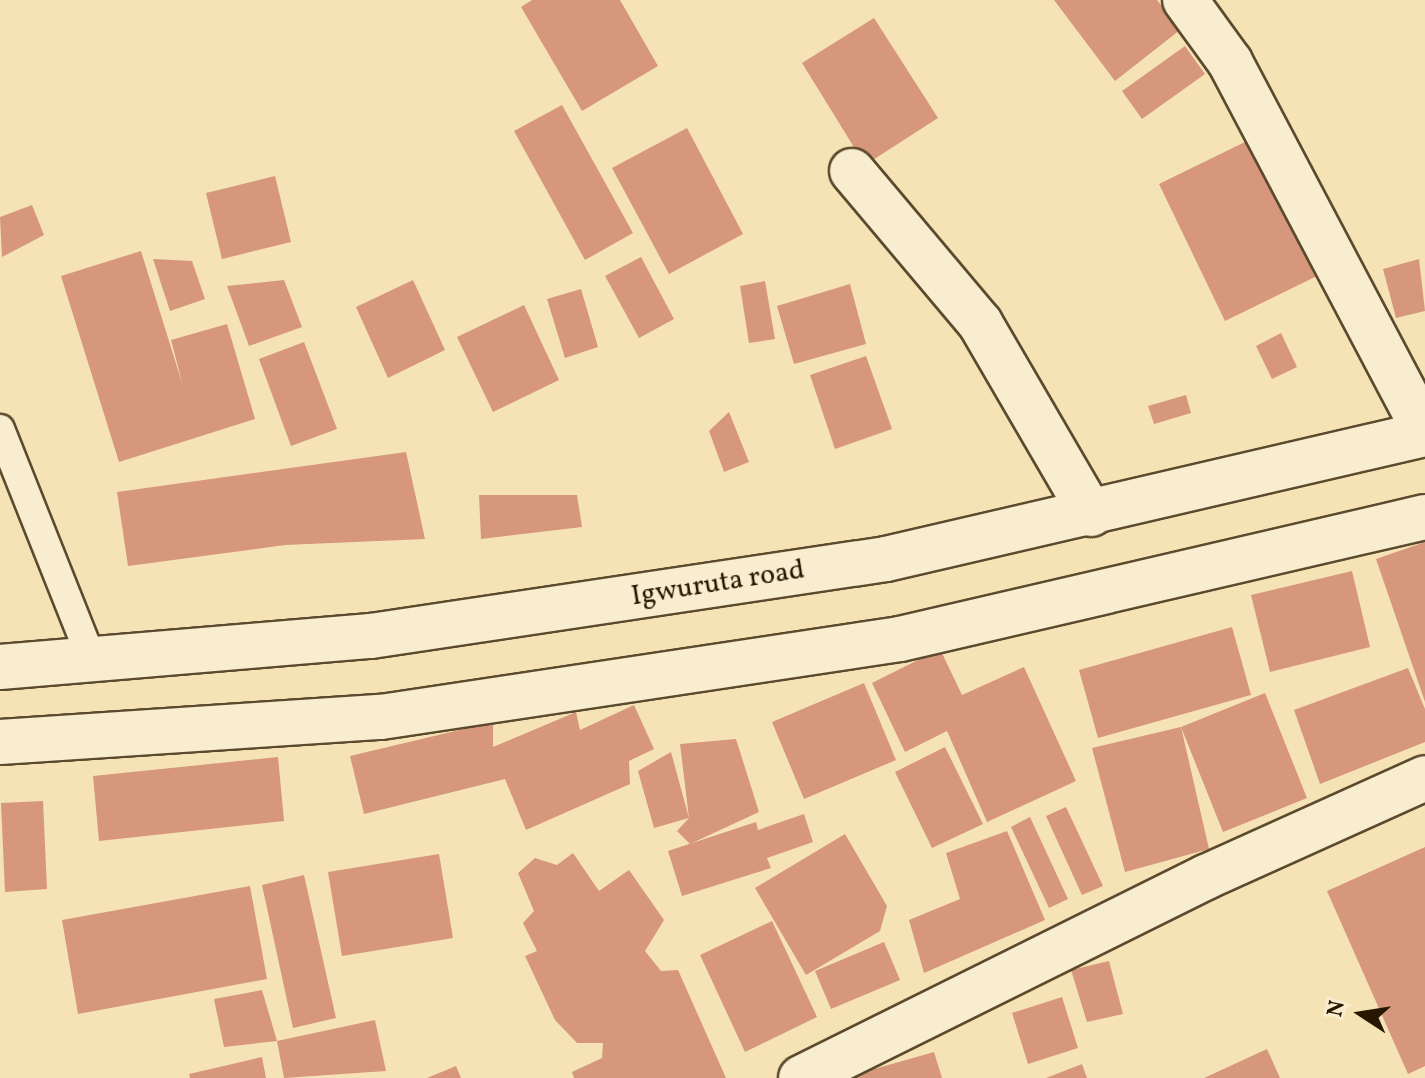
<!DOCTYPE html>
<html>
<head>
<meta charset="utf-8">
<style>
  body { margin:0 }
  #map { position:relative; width:1425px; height:1078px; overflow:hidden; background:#f6e3b5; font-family:Vollkorn,serif }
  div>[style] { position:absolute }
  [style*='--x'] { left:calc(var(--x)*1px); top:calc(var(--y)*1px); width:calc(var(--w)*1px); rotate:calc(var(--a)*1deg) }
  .building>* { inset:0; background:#d6977c }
  .roads { filter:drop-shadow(2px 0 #5b4a2d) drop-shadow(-2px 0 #5b4a2d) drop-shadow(0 2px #5b4a2d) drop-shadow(0 -2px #5b4a2d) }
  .service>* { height:28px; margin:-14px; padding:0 14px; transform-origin:14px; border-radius:14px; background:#f9edcf }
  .minor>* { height:44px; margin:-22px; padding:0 22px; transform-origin:22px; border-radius:22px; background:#f9edcf }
  .secondary>* { height:44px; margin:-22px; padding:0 22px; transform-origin:22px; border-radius:22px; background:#f9edcf }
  span { translate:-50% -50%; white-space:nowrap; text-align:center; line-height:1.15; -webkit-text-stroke:6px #f9edcf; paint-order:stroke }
  .street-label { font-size:28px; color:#271700 }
  .north { position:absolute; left:1321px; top:974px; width:80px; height:80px; -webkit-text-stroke:6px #f9edcf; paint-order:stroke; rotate:282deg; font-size:22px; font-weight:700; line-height:32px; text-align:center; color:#271700 }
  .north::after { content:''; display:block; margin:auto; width:28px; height:36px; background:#271700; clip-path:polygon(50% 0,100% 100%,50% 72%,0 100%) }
</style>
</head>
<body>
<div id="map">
  <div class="building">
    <i style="clip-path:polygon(532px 0,620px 0,658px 66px,582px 111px,521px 7px)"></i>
    <i style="clip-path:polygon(1054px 0,1157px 0,1180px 30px,1115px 81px)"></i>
    <i style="clip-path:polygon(874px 18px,938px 118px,865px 165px,802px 63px)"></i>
    <i style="clip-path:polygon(1185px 46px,1205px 74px,1142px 119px,1122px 91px)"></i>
    <i style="clip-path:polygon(562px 105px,633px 233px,585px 260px,514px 131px)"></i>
    <i style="clip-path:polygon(687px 128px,743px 234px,669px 274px,612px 168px)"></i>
    <i style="clip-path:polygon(1253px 138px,1319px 275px,1225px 321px,1159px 184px)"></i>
    <i style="clip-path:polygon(275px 176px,291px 242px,222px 259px,206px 193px)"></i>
    <i style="clip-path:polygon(32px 205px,44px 235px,2px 257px,0 217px)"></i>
    <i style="clip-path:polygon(141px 251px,183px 386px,171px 340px,227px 324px,255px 419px,119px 462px,61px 276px)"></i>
    <i style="clip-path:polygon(641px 257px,674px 319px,639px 338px,605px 276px)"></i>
    <i style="clip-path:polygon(153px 259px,192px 261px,205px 299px,170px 311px)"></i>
    <i style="clip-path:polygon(1419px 259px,1425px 311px,1396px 318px,1383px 269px)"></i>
    <i style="clip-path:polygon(284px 280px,302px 327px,249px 346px,227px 286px)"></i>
    <i style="clip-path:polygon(413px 280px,445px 350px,388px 378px,356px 307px)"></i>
    <i style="clip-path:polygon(765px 281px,775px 339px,749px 343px,740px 286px)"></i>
    <i style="clip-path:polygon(850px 284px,866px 344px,794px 364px,777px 306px)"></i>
    <i style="clip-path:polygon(581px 289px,598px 347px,565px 358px,547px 299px)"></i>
    <i style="clip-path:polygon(524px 305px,559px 380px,493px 412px,457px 337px)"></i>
    <i style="clip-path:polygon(1281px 333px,1297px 367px,1272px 379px,1256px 346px)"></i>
    <i style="clip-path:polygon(304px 342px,337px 429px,291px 446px,259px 359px)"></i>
    <i style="clip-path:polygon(866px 356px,892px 429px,835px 449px,810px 375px)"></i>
    <i style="clip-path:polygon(1186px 395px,1191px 413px,1154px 424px,1148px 406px)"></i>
    <i style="clip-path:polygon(729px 412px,749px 462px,724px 472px,709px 431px)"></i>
    <i style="clip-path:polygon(406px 452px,425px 539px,285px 545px,128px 566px,117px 492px)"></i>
    <i style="clip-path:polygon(479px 495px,577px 495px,582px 527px,481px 539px)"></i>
    <i style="clip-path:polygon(1425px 542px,1425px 702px,1376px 559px)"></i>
    <i style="clip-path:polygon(1352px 571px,1370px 647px,1270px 672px,1251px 595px)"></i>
    <i style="clip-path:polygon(1232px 627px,1251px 695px,1098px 738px,1079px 670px)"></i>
    <i style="clip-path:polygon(940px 649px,962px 695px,1024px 667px,1076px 781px,987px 822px,947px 731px,905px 752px,872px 683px)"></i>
    <i style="clip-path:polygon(1408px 668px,1425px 709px,1425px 742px,1320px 784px,1294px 710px)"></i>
    <i style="clip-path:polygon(864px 683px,896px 760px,804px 799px,772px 722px)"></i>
    <i style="clip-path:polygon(1265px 693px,1307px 798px,1223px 832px,1181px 727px)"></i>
    <i style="clip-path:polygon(634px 705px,654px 749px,629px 761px,630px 784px,526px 830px,505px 779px,364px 814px,350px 756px,493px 722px,493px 747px,576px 712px,580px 730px)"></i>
    <i style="clip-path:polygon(1181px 727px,1209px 849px,1125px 872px,1092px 748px)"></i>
    <i style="clip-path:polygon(736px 739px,759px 812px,690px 844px,677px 831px,689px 818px,654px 828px,638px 771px,671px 752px,689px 818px,680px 744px)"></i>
    <i style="clip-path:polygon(945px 747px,983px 824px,932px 848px,895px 772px)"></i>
    <i style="clip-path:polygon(278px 757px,284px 821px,99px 841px,93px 776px)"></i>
    <i style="clip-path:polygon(43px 801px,47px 889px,5px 892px,1px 803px)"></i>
    <i style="clip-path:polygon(1066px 807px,1103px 886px,1082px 895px,1046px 816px)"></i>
    <i style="clip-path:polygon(804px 814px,813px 842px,767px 858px,771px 868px,682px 896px,668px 851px,756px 822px,758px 830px)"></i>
    <i style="clip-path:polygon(1030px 817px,1068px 899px,1049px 908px,1011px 827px)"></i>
    <i style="clip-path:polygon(1007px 831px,1045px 920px,924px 973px,909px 920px,960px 899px,946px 853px)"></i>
    <i style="clip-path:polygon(845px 834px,887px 906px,880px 931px,806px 975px,755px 888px)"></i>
    <i style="clip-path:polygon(1425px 847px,1425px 1066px,1408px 1074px,1327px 891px)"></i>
    <i style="clip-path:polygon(573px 853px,599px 891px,629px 870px,664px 920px,645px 951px,661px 971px,678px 970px,726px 1078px,574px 1078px,572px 1072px,602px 1058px,603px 1043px,577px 1043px,555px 1020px,525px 956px,537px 951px,523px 923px,534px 911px,518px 873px,535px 858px,557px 865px)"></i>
    <i style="clip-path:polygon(439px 854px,453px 938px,342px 956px,328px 872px)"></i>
    <i style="clip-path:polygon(304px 875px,336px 1018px,293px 1028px,262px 885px)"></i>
    <i style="clip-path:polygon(250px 886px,267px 979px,78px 1014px,62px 920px)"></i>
    <i style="clip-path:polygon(772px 921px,817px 1017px,745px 1052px,700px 955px)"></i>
    <i style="clip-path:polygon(884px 942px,900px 980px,831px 1009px,815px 971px)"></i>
    <i style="clip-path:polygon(1109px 961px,1123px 1014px,1087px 1022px,1071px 970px)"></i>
    <i style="clip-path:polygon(262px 990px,277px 1041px,224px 1047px,214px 999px)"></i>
    <i style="clip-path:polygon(1062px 997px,1078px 1048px,1028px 1064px,1012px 1013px)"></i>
    <i style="clip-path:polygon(375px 1020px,386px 1071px,284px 1078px,277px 1041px)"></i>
    <i style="clip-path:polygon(1267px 1049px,1280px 1078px,1204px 1078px)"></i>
    <i style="clip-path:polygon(934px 1052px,942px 1078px,846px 1078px,846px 1077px)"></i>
    <i style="clip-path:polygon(262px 1057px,266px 1078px,190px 1078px,189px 1074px)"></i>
    <i style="clip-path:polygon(1082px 1064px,1087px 1078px,1046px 1078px)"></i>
    <i style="clip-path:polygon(456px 1066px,461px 1078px,427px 1078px)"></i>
  </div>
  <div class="roads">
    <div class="service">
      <i style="--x:0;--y:429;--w:252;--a:68.3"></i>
    </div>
    <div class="minor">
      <i style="--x:1185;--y:0;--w:77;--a:54"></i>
      <i style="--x:1230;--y:62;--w:418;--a:62.2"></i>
      <i style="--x:852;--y:171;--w:199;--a:49.9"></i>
      <i style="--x:980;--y:323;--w:221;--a:59.8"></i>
      <i style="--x:801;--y:1078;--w:452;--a:-26.4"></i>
      <i style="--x:1206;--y:877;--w:240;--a:-24.3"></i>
    </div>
    <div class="secondary">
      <i style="--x:0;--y:667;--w:372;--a:-4.8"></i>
      <i style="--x:371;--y:636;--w:521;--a:-8.5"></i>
      <i style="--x:886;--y:559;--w:553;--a:-13.06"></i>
      <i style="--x:0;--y:742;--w:382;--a:-3.8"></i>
      <i style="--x:381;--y:717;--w:525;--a:-8.55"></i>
      <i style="--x:900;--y:639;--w:539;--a:-13.08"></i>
    </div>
  </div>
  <div class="street-label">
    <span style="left:718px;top:584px;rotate:-9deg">Igwuruta road</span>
  </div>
  <div class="north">N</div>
</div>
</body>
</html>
